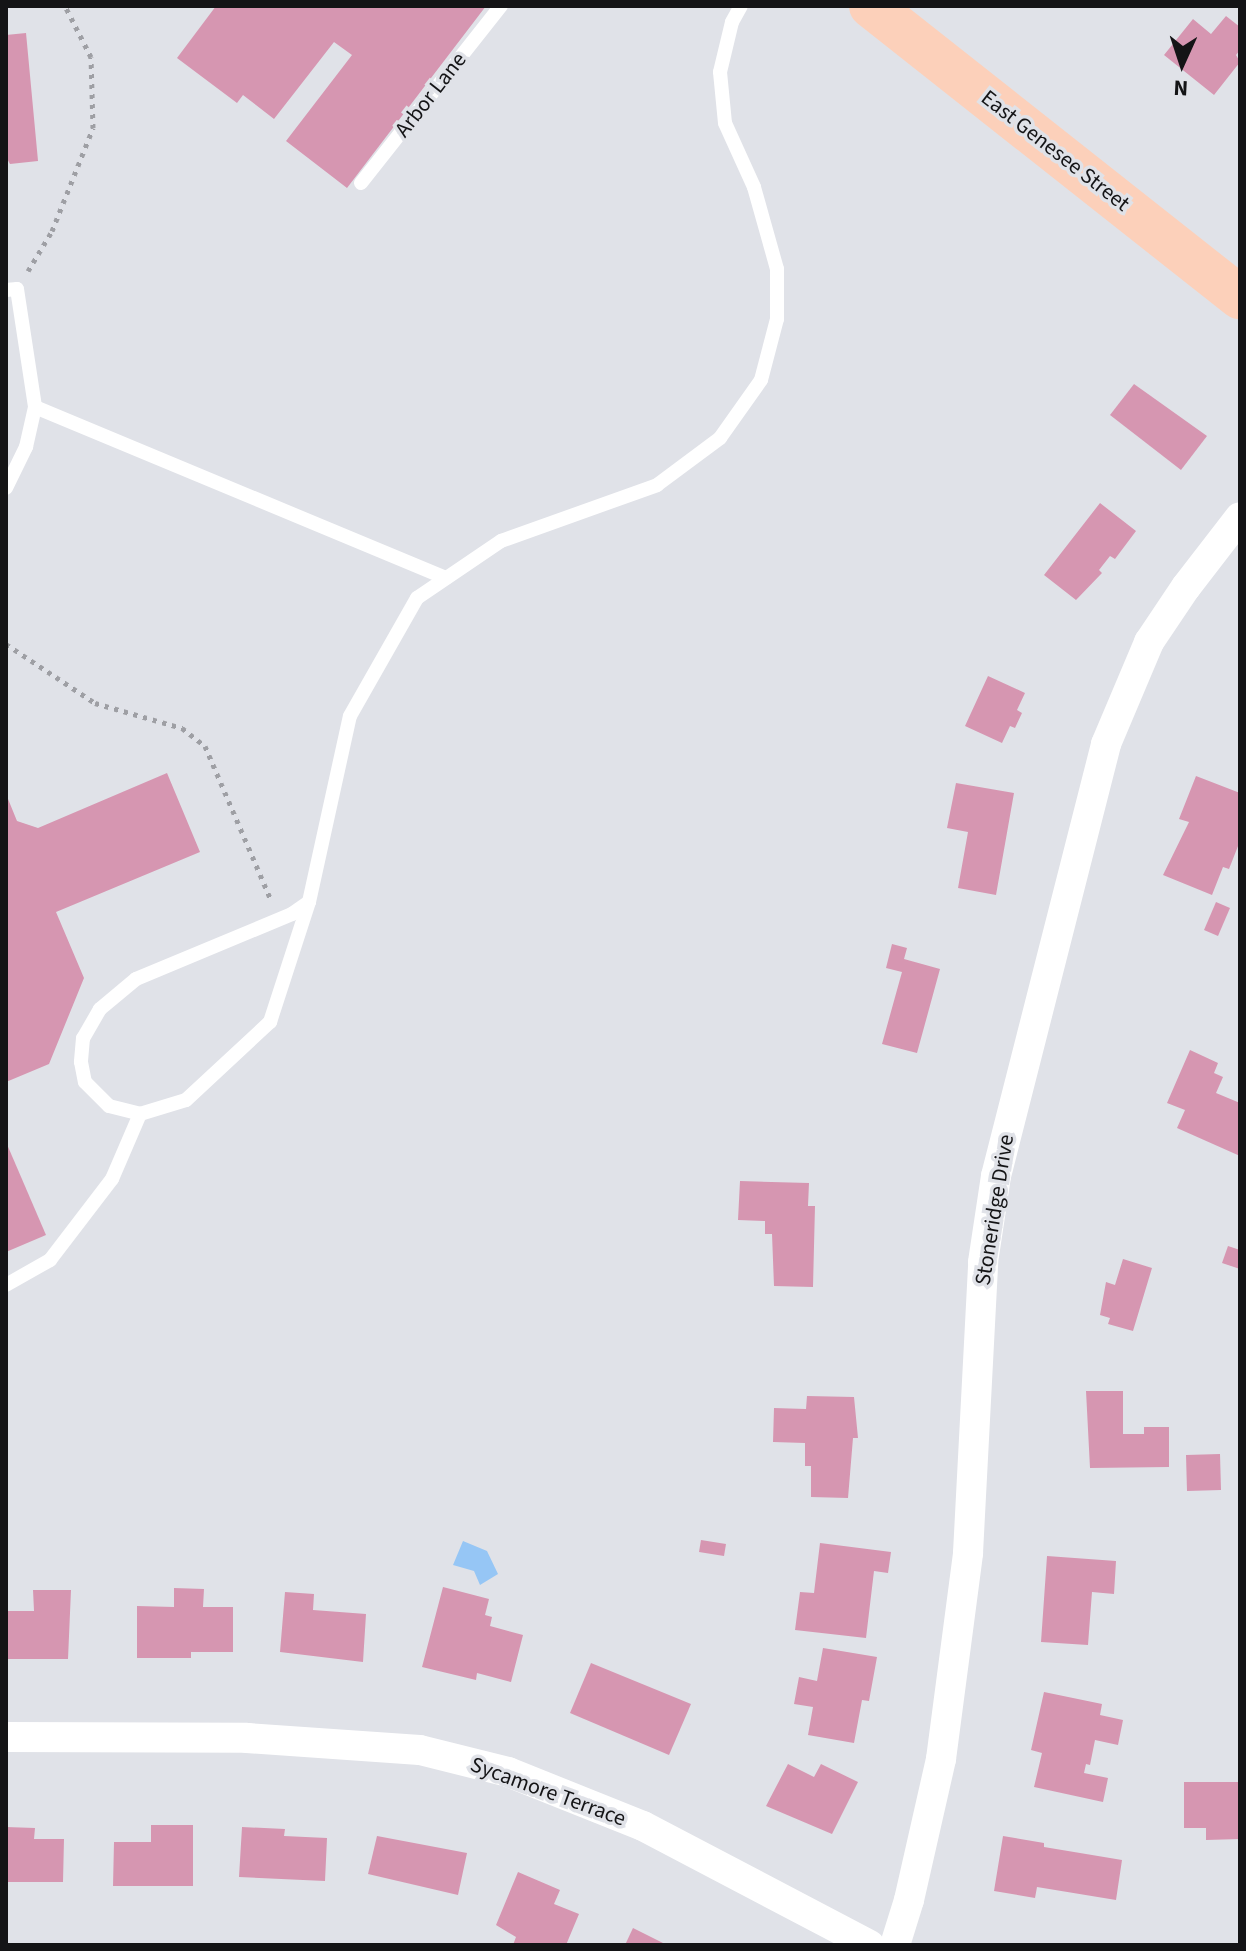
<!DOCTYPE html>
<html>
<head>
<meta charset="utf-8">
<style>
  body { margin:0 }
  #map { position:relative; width:1246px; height:1951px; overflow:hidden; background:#e0e2e8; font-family:"Source Sans 3",sans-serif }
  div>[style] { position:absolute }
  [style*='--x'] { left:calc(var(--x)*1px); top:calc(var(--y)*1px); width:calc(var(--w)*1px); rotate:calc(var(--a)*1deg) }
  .water>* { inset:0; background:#96c6f5 }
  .building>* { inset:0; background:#d696b1 }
  .path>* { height:5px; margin-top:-2.5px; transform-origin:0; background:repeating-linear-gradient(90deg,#9e9fa4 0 4px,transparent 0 10px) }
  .lane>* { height:14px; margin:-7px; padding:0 7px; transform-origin:7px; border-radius:7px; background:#fff }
  .street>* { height:30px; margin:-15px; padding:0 15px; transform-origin:15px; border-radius:15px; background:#fff }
  .primary>* { height:44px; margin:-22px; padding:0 22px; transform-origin:22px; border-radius:22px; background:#fcd0ba }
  span { translate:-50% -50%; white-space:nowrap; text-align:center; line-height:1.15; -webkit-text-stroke:7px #e0e2e8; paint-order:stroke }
  .street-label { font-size:22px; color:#141416 }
  .frame { position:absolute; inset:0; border:8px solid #141416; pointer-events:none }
  .north { position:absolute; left:1142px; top:24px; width:80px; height:80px; -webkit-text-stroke:6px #e0e2e8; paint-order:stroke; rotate:183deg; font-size:22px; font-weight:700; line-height:32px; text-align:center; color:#141416 }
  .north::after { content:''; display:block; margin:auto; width:28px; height:36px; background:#141416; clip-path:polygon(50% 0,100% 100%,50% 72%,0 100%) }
</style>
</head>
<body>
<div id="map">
  <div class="water">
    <i style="clip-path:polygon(463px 1541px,487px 1551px,498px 1574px,480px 1585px,474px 1571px,453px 1565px)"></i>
  </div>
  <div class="building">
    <i style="clip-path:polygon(216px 6px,486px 6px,347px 188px,286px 141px,352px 55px,334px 42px,274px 119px,243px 95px,237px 103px,177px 58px)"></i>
    <i style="clip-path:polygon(1226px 16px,1240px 27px,1240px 50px,1236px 55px,1240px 62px,1214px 95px,1164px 55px,1193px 19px,1211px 34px)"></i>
    <i style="clip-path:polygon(26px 33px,38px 161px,10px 164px,6px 157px,6px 35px)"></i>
    <i style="clip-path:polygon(1134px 384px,1207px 436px,1181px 470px,1110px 415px)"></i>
    <i style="clip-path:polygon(1100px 503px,1136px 531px,1115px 559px,1110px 556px,1099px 570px,1102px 573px,1076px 600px,1044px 575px)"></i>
    <i style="clip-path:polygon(988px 676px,1025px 693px,1017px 710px,1022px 713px,1015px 728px,1010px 726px,1002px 743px,965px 726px)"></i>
    <i style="clip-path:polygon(167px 773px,200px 852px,56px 912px,84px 978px,49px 1064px,6px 1082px,6px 794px,17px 821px,38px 828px)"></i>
    <i style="clip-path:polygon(1196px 776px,1240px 793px,1240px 841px,1229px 869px,1223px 867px,1212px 895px,1163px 875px,1189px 822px,1179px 819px)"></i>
    <i style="clip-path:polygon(956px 783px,1014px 793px,996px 895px,958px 888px,968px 832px,947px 828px)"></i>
    <i style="clip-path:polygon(1216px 902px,1230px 908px,1218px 936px,1204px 930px)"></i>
    <i style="clip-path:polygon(892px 944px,907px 948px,904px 959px,940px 969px,917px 1053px,882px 1044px,902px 972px,886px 968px)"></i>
    <i style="clip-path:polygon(1190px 1050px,1218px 1063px,1214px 1073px,1223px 1077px,1216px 1093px,1240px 1103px,1240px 1156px,1177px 1128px,1185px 1110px,1167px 1103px)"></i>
    <i style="clip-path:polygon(6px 1142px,46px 1235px,6px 1252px)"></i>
    <i style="clip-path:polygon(740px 1181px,809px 1183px,808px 1206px,815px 1206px,813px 1287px,774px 1286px,772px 1234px,765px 1234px,765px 1221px,738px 1220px)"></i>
    <i style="clip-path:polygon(1228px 1246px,1240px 1250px,1240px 1269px,1222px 1263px)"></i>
    <i style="clip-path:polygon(1123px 1259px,1152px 1268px,1133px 1331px,1108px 1324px,1110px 1318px,1100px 1315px,1106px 1282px,1115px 1285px)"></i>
    <i style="clip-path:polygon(1086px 1391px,1123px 1391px,1123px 1434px,1144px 1434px,1144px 1427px,1169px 1427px,1169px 1467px,1090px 1468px)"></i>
    <i style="clip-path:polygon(807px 1396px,854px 1397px,858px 1438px,853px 1438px,848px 1498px,811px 1497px,811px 1466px,805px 1466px,805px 1443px,773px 1442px,774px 1408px,806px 1409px)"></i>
    <i style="clip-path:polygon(1220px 1454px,1221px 1490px,1187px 1491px,1186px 1455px)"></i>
    <i style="clip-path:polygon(701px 1540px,726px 1544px,724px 1556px,699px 1552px)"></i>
    <i style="clip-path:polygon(820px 1543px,891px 1552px,888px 1573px,874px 1571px,866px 1638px,795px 1630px,800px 1592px,814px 1593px)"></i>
    <i style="clip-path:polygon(1047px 1556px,1116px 1561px,1114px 1594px,1092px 1592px,1088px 1645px,1041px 1642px)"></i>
    <i style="clip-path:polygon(443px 1587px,489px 1599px,485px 1615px,492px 1617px,490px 1626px,523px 1635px,511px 1682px,477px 1673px,476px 1680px,422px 1667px)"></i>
    <i style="clip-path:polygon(174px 1588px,204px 1589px,203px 1607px,233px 1607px,233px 1652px,191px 1652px,191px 1658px,137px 1658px,137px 1606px,174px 1607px)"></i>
    <i style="clip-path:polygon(33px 1590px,71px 1590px,68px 1659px,6px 1659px,6px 1611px,34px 1611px)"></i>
    <i style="clip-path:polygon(285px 1592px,314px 1594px,313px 1610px,366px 1614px,363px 1662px,280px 1652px)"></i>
    <i style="clip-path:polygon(823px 1648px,877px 1657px,869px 1701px,862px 1700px,854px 1743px,808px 1735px,813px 1707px,794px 1704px,799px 1677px,817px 1681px)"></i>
    <i style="clip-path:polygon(591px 1663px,691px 1704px,669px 1755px,570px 1713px)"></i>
    <i style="clip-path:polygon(1044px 1692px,1102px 1704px,1100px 1715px,1123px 1720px,1118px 1745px,1095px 1740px,1090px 1765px,1086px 1764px,1084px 1773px,1108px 1778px,1103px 1802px,1034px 1787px,1042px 1753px,1031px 1750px)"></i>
    <i style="clip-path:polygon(788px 1764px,814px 1777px,821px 1764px,858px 1782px,832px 1834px,766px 1806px)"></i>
    <i style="clip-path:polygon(1184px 1782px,1240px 1782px,1240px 1839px,1206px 1840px,1206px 1828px,1184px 1828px)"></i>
    <i style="clip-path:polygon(151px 1825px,193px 1825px,193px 1886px,113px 1886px,114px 1842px,151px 1842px)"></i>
    <i style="clip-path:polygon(6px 1827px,35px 1828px,34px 1839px,64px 1839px,63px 1882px,6px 1882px)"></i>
    <i style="clip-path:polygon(242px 1827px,285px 1829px,284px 1836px,327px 1838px,325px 1881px,239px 1877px)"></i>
    <i style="clip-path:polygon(377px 1836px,467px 1853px,458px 1895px,368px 1874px)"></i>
    <i style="clip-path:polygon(1003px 1836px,1044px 1843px,1044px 1847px,1122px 1860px,1116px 1900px,1037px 1887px,1035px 1898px,994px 1891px)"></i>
    <i style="clip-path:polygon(518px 1872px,560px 1890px,554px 1904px,579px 1914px,566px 1945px,513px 1945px,516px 1937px,496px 1925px)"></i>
    <i style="clip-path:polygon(633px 1928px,667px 1945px,625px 1945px)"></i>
  </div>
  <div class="path">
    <i style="--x:28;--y:271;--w:47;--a:-59"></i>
    <i style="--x:52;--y:231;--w:111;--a:-68.3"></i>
    <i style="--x:93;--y:128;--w:71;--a:-91.6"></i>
    <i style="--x:91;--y:57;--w:57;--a:-117"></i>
    <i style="--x:6;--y:644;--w:107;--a:33.5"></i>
    <i style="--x:95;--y:703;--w:91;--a:16"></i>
    <i style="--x:182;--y:728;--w:29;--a:38"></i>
    <i style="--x:205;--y:746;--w:168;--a:66.8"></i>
  </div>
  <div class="lane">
    <i style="--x:361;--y:183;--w:226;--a:-51.7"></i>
    <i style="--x:6;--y:290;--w:11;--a:-5"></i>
    <i style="--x:17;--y:289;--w:119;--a:81.3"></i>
    <i style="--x:6;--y:488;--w:46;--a:-64"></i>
    <i style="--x:26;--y:447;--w:41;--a:-77.3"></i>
    <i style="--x:35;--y:407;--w:445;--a:22.6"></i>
    <i style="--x:309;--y:902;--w:21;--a:145"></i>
    <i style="--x:292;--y:914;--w:169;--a:157.4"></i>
    <i style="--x:136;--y:979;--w:47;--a:140.2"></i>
    <i style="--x:100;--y:1009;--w:34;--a:120"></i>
    <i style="--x:83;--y:1038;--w:24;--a:95"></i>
    <i style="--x:81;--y:1062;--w:20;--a:79"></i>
    <i style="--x:85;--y:1082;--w:34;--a:45"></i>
    <i style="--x:109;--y:1106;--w:32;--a:14"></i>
    <i style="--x:140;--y:1114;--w:48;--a:-16.9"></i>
    <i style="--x:186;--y:1100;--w:115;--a:-42.9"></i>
    <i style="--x:270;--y:1022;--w:126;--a:-72"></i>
    <i style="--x:309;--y:902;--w:190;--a:-77.6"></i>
    <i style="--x:350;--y:716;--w:136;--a:-60.4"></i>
    <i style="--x:417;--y:598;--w:102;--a:-34.2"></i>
    <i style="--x:501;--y:541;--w:166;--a:-19.7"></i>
    <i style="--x:657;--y:485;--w:79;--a:-36.7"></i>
    <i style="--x:720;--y:438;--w:71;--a:-54.7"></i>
    <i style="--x:761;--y:380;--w:63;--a:-75.3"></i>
    <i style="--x:777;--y:319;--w:50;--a:-90"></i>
    <i style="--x:777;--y:269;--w:85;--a:-105.7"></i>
    <i style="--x:754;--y:187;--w:70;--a:-114.4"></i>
    <i style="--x:725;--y:123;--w:51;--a:-95.6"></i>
    <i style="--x:720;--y:72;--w:51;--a:-76.5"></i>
    <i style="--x:732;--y:22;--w:18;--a:-61"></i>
    <i style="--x:6;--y:1285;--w:51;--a:-29.6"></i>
    <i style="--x:50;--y:1260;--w:102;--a:-52.6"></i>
    <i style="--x:112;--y:1179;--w:71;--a:-66.7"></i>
  </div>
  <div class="street">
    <i style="--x:6;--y:1737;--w:241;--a:0.2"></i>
    <i style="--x:247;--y:1738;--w:173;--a:4"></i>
    <i style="--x:420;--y:1750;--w:91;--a:14"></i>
    <i style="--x:508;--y:1772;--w:145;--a:21.8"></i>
    <i style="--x:643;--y:1826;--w:256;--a:27.7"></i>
    <i style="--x:895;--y:1945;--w:47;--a:-72.7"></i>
    <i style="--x:909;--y:1900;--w:145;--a:-77.2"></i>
    <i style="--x:941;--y:1759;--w:208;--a:-82.5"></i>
    <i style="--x:968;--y:1553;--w:291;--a:-87"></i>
    <i style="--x:983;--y:1262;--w:87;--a:-81.4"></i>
    <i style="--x:996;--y:1176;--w:446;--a:-75.7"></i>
    <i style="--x:1106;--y:744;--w:111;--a:-67.1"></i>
    <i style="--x:1149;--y:642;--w:66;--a:-56.1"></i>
    <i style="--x:1186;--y:587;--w:88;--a:-52.4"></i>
  </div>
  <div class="primary">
    <i style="--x:871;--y:6;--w:470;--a:38.3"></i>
  </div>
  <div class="street-label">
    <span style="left:431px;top:95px;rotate:-52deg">Arbor Lane</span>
    <span style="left:1055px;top:151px;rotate:38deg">East Genesee Street</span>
    <span style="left:995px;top:1210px;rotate:-81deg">Stoneridge Drive</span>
    <span style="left:548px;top:1792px;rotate:20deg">Sycamore Terrace</span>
  </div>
  <div class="frame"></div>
  <div class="north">N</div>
</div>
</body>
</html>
